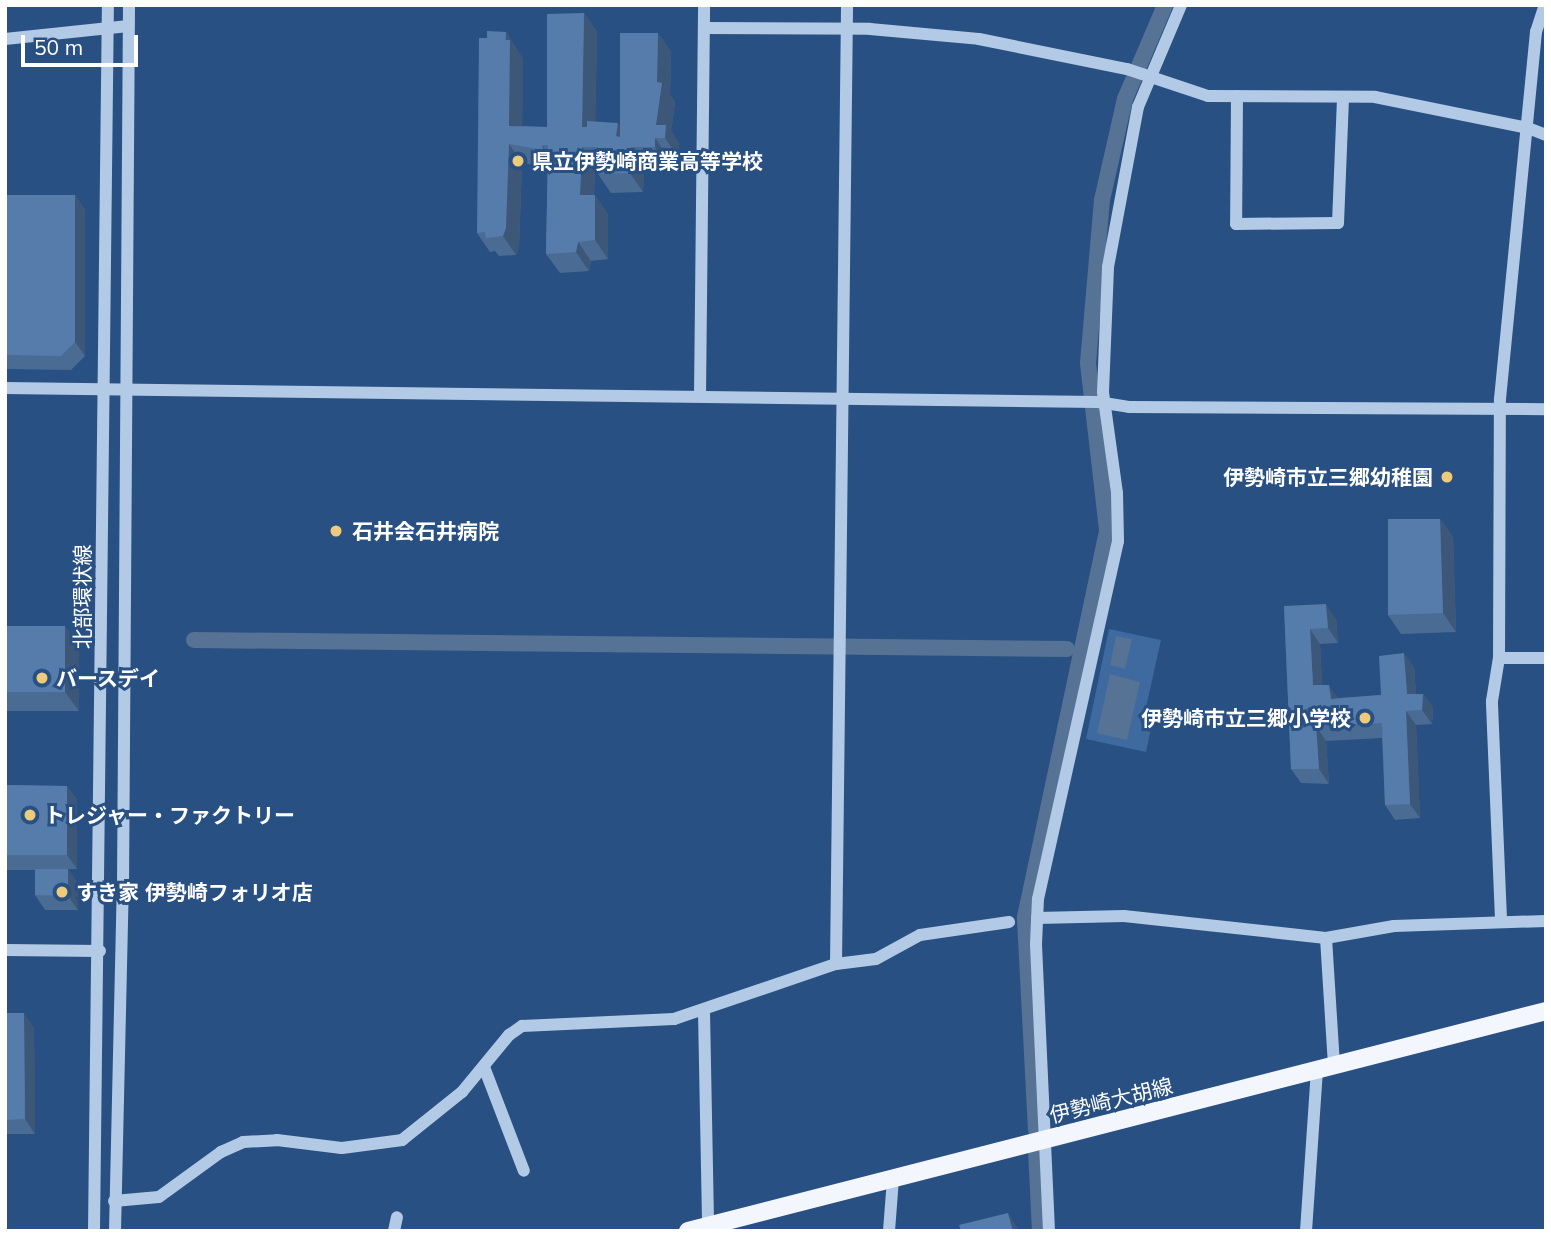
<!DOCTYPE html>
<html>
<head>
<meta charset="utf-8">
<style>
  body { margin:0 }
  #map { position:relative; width:1551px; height:1236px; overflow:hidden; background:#295082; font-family:Mulish,"Noto Sans JP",sans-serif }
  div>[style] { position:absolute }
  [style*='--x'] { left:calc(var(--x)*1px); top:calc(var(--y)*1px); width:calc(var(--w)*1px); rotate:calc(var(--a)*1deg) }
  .green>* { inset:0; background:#3e6a9f }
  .water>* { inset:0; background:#567295 }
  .canal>* { height:16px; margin:-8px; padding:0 8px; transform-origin:8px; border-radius:8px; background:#567295 }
  .minor>* { height:12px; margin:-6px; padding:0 6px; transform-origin:6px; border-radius:6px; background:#b2cae6 }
  .major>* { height:18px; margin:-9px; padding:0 9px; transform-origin:9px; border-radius:9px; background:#f3f7fd }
  .wall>* { inset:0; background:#4a6b94 }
  .shaded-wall>* { inset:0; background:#3c5778 }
  .building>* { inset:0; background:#567cac }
  .dots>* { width:19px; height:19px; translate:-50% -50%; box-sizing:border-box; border:4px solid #295082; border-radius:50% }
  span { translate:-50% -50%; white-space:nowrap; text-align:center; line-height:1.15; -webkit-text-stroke:6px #295082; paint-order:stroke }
  .poi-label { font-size:21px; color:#fff; font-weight:700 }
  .left { translate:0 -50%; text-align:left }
  .right { translate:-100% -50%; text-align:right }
  .street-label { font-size:21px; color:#fff }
  .frame { position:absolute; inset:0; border:7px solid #fff; pointer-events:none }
  .scale { position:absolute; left:21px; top:35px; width:117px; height:32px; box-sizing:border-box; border:4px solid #fff; border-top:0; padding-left:9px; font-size:21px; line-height:24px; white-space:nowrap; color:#fff; -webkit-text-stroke:5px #295082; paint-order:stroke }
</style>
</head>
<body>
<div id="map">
  <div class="green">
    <i style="clip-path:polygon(1109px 629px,1161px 640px,1143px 721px,1152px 724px,1146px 752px,1086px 739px)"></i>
  </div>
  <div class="water">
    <i style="clip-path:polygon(1116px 636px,1132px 639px,1125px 669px,1110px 665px)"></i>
    <i style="clip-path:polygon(1110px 674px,1140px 682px,1127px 740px,1097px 733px)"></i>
  </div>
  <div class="canal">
    <i style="--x:194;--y:640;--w:873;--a:0.59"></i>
    <i style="--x:1036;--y:1130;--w:213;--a:-93"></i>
    <i style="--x:1025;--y:917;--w:396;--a:-78"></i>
    <i style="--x:1107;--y:530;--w:168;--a:-96.5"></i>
    <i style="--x:1088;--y:363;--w:164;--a:-85.1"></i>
    <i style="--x:1102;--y:200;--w:104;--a:-77.2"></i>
    <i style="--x:1125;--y:99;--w:102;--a:-66.9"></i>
    <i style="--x:1036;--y:1150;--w:81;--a:87.2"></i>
  </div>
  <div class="minor">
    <i style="--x:704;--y:28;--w:166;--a:0.3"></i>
    <i style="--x:870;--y:29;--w:109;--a:5.2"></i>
    <i style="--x:979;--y:39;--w:151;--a:11.5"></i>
    <i style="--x:1127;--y:69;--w:85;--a:18.4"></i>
    <i style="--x:1208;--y:96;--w:167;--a:0.3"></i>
    <i style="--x:1375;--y:97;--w:156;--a:11.5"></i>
    <i style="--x:1528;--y:128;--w:19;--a:21"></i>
    <i style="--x:5;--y:39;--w:124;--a:-6"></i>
    <i style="--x:1237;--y:96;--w:128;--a:90.4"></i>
    <i style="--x:1236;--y:224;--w:102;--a:-0.6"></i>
    <i style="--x:1338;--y:223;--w:125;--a:-87.7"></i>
    <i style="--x:5;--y:388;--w:1093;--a:0.73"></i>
    <i style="--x:1098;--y:402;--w:31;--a:9"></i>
    <i style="--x:1129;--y:407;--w:417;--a:0.3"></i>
    <i style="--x:700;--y:396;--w:391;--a:-89.4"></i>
    <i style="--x:1499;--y:658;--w:47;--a:0"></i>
    <i style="--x:1037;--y:918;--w:87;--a:-1.3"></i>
    <i style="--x:1124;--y:916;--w:203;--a:6.2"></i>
    <i style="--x:1326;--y:938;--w:69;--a:-10"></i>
    <i style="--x:1394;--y:926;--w:152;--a:-1.9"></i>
    <i style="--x:1501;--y:919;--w:218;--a:-92.4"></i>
    <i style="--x:1492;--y:701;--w:44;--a:-80.8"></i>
    <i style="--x:1499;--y:658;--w:259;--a:-89.8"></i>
    <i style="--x:1500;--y:399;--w:369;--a:-84.4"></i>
    <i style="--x:1536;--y:32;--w:28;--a:-72"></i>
    <i style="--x:1326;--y:938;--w:128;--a:86.4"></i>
    <i style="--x:5;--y:950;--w:95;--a:0.6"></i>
    <i style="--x:836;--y:964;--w:959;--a:-89.34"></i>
    <i style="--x:704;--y:1012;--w:213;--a:88.9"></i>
    <i style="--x:484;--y:1067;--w:111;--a:69"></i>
    <i style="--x:114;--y:1201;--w:45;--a:-5.1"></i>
    <i style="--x:159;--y:1197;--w:77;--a:-36"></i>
    <i style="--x:221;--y:1152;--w:24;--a:-24"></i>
    <i style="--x:243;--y:1142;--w:34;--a:-3"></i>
    <i style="--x:277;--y:1140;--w:65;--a:7"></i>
    <i style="--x:342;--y:1148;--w:61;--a:-7.6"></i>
    <i style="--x:402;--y:1140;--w:77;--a:-38.7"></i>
    <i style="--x:462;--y:1092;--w:74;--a:-50.5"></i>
    <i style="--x:509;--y:1035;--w:16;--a:-35"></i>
    <i style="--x:522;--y:1026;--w:152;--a:-2.6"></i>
    <i style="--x:674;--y:1019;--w:171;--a:-18.8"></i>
    <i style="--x:836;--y:964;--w:40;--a:-7.1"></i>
    <i style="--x:876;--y:959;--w:50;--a:-28.6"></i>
    <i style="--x:920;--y:935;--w:90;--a:-8.3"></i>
    <i style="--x:94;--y:1231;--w:1226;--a:-89.35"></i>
    <i style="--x:115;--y:1231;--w:344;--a:-88.7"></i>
    <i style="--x:123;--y:887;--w:882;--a:-89.61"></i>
    <i style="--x:394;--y:1231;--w:14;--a:-78"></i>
    <i style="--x:889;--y:1231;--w:52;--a:-85.6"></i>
    <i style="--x:1049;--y:1231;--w:287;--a:-92.6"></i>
    <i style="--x:1036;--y:944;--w:45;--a:-87.5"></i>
    <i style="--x:1038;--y:899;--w:367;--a:-77.4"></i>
    <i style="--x:1118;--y:541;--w:48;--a:-91.2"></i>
    <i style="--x:1117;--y:493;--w:102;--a:-97.9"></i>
    <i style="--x:1103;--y:392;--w:125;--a:-87.7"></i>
    <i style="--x:1108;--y:267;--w:163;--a:-79.4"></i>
    <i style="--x:1138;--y:107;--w:111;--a:-67.1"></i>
    <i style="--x:1306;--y:1231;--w:161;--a:-86.1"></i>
  </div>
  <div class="major">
    <i style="--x:688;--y:1231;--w:886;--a:-14.38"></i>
  </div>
  <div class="wall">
    <i style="clip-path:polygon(584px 13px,597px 32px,595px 122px,620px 127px,658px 33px,671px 52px,670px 95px,675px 102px,671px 131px,679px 144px,678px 157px,668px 157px,668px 166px,644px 166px,643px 192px,611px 193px,598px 174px,598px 166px,595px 166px,594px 195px,608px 214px,608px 259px,591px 261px,589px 271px,560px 273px,546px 254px,548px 167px,522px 163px,519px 247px,516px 255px,499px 256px,495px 251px,490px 252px,477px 233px,487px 38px,506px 32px,523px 59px,522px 126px,547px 127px)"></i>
    <i style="clip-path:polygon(5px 195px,75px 195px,85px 210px,85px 356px,71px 370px,5px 369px)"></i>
    <i style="clip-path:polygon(1440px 519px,1453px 537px,1456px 632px,1401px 634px,1388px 615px)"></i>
    <i style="clip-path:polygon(1284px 606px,1336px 619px,1338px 643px,1320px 644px,1322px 685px,1338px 698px,1381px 695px,1414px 667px,1416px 694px,1423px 694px,1433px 708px,1432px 724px,1416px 725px,1420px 818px,1395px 820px,1385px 805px,1382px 738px,1326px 741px,1329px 784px,1301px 783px,1291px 769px)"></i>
    <i style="clip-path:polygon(5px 626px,79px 645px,79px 711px,5px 711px)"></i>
    <i style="clip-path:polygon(5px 785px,67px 786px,77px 800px,77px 869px,63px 869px,68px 869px,78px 884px,78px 910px,45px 910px,35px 895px,35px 870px,5px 870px)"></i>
    <i style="clip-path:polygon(5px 1013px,34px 1028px,35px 1134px,5px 1134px)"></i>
  </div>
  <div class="shaded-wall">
    <i style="clip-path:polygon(584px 13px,597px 32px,595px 146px,582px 127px)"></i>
    <i style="clip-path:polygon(506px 32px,523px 59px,522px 144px,509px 126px)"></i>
    <i style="clip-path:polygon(658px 33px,671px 52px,670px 95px,675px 102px,671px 131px,679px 144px,678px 157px,656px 125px)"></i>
    <i style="clip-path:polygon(618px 123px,631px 142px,616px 136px)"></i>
    <i style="clip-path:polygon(655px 138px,668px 157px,668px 166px,655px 147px)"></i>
    <i style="clip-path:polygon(509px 144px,522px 163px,519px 247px,516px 255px,503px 236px)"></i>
    <i style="clip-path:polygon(542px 145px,555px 164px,556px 169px,543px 150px)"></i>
    <i style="clip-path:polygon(582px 147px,595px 166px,593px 214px,580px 195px)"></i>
    <i style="clip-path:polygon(631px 147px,644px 166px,643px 192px,630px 173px)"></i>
    <i style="clip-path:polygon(75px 195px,85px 210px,85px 356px,75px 342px)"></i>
    <i style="clip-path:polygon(595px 195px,608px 214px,608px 259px,595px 240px)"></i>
    <i style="clip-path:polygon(578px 242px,591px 261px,589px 271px,576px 252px)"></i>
    <i style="clip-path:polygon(1440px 519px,1453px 537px,1456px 632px,1443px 613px)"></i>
    <i style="clip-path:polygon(1326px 604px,1336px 619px,1338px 643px,1328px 628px)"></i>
    <i style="clip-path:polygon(65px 626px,79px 645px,79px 711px,65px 692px)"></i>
    <i style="clip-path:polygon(1310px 629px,1320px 644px,1323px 699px,1313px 685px)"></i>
    <i style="clip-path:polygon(1404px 653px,1414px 667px,1417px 709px,1407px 694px)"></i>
    <i style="clip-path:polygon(1329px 685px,1339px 700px,1331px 699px)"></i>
    <i style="clip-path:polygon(1423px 694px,1433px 708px,1432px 724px,1422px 710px)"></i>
    <i style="clip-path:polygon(1406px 711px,1416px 725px,1420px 818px,1410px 804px)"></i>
    <i style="clip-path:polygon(1316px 726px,1326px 741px,1329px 784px,1319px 769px)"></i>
    <i style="clip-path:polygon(67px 786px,77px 800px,77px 869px,67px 855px)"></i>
    <i style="clip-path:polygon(68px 869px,78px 884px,78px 910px,68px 896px)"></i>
    <i style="clip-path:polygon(24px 1013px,34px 1028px,35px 1134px,25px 1119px)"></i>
    <i style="clip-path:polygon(1008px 1213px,1018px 1228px,1019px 1231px,1013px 1231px)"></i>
  </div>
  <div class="building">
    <i style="clip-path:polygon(584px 13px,582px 127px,587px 127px,587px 121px,618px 123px,616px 136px,620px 137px,620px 33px,658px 33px,657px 82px,662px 83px,656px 125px,666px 125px,665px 138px,655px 138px,655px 147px,631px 147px,630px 173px,598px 174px,598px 147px,582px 147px,580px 195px,595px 195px,595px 240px,578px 242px,576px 252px,546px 254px,548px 145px,542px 145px,543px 150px,509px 144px,506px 228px,503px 236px,486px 238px,485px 232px,477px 233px,479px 38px,487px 38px,487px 31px,506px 32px,505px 40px,510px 40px,509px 126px,547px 127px,547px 14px)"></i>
    <i style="clip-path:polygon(5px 195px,75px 195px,75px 342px,61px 356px,5px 355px)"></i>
    <i style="clip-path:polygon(1388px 519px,1440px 519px,1443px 613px,1388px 615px)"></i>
    <i style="clip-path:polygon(1326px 604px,1328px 628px,1310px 629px,1313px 685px,1329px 685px,1331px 699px,1381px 695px,1379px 656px,1404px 653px,1407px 694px,1423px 694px,1422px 710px,1406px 711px,1410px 804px,1385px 805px,1382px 723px,1316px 726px,1319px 769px,1291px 769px,1284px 606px)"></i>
    <i style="clip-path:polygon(5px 626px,65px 626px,65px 692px,5px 692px)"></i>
    <i style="clip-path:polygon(5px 785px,67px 786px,67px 855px,5px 855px)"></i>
    <i style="clip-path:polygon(35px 869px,68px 869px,68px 896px,35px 895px)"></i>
    <i style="clip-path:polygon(5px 1013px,24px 1013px,25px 1119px,5px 1120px)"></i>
    <i style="clip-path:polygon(1008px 1213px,1013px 1231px,961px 1231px,959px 1225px)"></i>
  </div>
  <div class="dots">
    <i style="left:518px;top:161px;background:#edcb7a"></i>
    <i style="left:1447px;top:477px;background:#edcb7a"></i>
    <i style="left:336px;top:531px;background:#edcb7a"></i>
    <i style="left:42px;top:678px;background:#edcb7a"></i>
    <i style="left:1365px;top:718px;background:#edcb7a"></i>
    <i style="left:30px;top:815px;background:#edcb7a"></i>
    <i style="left:62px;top:892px;background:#edcb7a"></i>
  </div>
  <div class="poi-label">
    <span class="left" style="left:532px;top:161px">県立伊勢崎商業高等学校</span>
    <span class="right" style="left:1433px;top:477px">伊勢崎市立三郷幼稚園</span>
    <span class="left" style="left:352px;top:531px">石井会石井病院</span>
    <span class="left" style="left:56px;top:678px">バースデイ</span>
    <span class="right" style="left:1351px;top:718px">伊勢崎市立三郷小学校</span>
    <span class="left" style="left:44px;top:815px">トレジャー・ファクトリー</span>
    <span class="left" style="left:76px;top:892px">すき家 伊勢崎フォリオ店</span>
  </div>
  <div class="street-label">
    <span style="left:82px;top:597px;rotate:-90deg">北部環状線</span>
    <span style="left:1111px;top:1100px;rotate:-14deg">伊勢崎大胡線</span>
  </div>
  <div class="frame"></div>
  <div class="scale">50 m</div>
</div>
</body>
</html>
